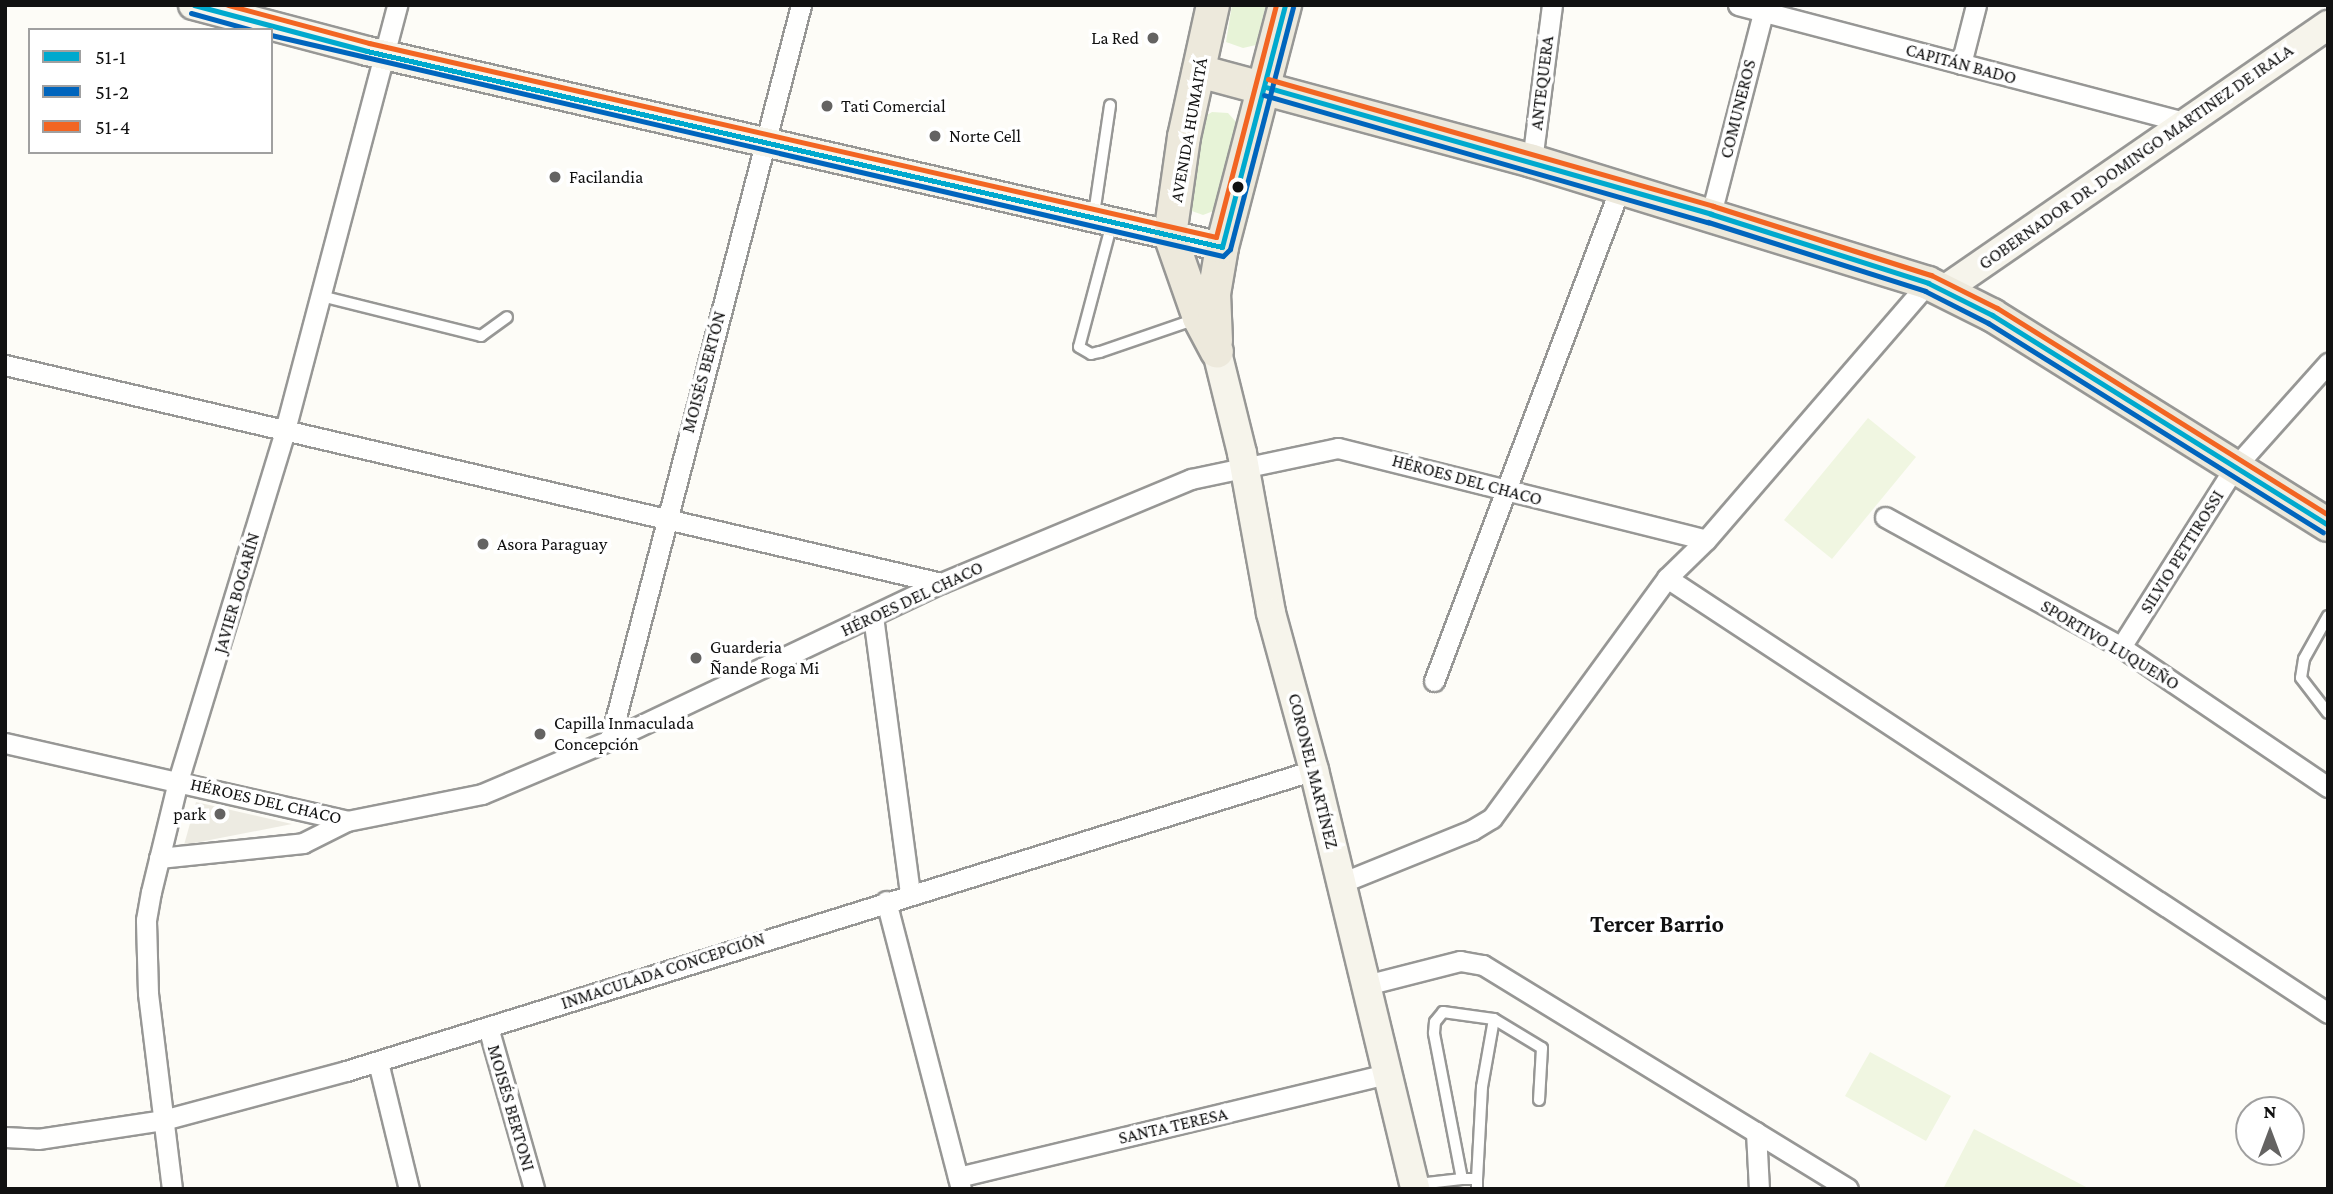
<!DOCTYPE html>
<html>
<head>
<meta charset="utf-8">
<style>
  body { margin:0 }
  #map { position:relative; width:2333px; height:1194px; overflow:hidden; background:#fdfcf7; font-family:"Crimson Pro",serif }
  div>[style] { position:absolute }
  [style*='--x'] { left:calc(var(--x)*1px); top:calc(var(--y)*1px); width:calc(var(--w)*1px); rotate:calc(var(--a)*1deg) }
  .green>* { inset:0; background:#e7f3d7 }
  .pitch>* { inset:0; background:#f0f6e1 }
  .plaza>* { inset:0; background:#edebe2 }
  .roads { filter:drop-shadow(2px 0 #979795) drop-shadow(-2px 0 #979795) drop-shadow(0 2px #979795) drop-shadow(0 -2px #979795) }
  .lane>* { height:10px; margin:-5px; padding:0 5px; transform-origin:5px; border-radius:5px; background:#fffffe }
  .street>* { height:19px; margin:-9.5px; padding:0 9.5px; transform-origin:9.5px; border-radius:9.5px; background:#fffffe }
  .secondary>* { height:28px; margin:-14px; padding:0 14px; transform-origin:14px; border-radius:14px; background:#f6f4eb }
  .primary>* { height:32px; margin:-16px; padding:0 16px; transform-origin:16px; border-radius:16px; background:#ede9dc }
  .bus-1>* { height:5px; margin:-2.5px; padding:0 2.5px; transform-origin:2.5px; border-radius:2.5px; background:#00a9ce }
  .bus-2>* { height:5px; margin:-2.5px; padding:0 2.5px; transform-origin:2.5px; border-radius:2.5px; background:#0065bd }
  .bus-3>* { height:5px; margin:-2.5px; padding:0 2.5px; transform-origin:2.5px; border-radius:2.5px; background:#f26522 }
  .dots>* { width:19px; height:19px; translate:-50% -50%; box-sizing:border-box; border:4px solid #fff; border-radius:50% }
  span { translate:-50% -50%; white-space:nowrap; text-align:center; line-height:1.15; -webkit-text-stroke:7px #fff; paint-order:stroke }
  .poi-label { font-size:18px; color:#111 }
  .right { translate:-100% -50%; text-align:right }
  .left { translate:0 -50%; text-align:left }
  .street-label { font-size:18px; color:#111 }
  .district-label { font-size:24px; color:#111; font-weight:700 }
  .frame { position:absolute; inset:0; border:7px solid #111; pointer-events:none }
  .legend { position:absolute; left:28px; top:28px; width:245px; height:126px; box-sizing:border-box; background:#fff; border:2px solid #a0a0a0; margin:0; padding:9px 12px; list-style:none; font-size:21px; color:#111 }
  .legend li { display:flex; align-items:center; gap:14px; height:35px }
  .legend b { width:35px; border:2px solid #a0a0a0 }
  .north { position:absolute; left:2235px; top:1096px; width:70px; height:70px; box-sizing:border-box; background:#fff; border:2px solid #a0a0a0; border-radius:50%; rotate:0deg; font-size:19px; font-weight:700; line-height:28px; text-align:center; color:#111 }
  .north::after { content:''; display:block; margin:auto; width:24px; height:32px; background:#646362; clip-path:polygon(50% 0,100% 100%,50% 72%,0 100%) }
</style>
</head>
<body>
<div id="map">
  <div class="green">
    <i style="clip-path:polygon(1232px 5px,1266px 5px,1256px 45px,1243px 48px,1226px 42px)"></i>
    <i style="clip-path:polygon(1212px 112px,1228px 113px,1237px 123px,1216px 210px,1203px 215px,1189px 210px,1188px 205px,1207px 115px)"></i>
  </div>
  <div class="pitch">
    <i style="clip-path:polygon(1868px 418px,1916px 457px,1832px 559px,1784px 520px)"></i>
    <i style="clip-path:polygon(1870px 1052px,1951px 1096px,1926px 1141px,1845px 1096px)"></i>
    <i style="clip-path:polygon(1974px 1129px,2090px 1189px,1943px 1189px)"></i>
  </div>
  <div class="plaza">
    <i style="clip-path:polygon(196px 802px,292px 824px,184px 845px)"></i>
  </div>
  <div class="roads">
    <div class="lane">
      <i style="--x:1094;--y:214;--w:110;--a:-81.6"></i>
      <i style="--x:1112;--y:223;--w:128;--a:104.9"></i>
      <i style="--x:1079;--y:347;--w:14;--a:30"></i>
      <i style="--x:1091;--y:354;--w:9;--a:-13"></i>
      <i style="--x:1100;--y:352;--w:102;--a:-19"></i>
      <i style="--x:321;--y:296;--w:165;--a:14"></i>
      <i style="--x:481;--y:336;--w:32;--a:-36"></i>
      <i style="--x:2328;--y:616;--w:49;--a:119.2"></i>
      <i style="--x:2304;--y:659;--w:19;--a:99"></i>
      <i style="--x:2301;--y:678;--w:44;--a:52.4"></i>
      <i style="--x:1494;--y:1019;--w:56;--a:31.1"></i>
      <i style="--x:1542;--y:1048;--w:52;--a:93.3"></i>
      <i style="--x:1462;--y:1179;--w:15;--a:0"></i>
      <i style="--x:1477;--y:1179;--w:10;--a:90"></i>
      <i style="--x:1418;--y:1184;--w:44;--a:-6.5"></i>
      <i style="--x:1462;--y:1179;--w:149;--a:-100.9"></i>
      <i style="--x:1434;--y:1033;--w:11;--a:-85"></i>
      <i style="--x:1435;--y:1022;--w:13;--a:-51"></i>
      <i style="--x:1443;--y:1012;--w:51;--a:7.8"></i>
      <i style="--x:1494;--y:1019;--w:69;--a:100"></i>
      <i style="--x:1482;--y:1087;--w:92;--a:93.1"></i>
    </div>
    <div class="street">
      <i style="--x:1738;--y:5;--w:461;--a:14.7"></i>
      <i style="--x:1961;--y:64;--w:61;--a:-75.7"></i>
      <i style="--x:1532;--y:161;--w:157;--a:-82.7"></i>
      <i style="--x:1711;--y:214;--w:216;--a:-75.5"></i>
      <i style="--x:5;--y:365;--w:961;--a:13.11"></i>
      <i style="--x:1885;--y:517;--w:269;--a:28.8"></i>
      <i style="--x:2121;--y:647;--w:250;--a:34.1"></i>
      <i style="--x:1667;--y:578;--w:791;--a:33.35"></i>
      <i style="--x:873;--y:616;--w:278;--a:82.4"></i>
      <i style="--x:2121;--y:647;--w:213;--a:-57.7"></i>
      <i style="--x:2235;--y:467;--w:140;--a:-48.2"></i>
      <i style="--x:1434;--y:681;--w:527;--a:-69.33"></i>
      <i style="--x:610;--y:740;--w:759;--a:-75.43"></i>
      <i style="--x:5;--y:743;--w:351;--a:12.8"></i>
      <i style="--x:347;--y:821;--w:138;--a:-11.3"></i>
      <i style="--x:482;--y:794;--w:139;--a:-22.9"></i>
      <i style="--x:610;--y:740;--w:366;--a:-25.4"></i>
      <i style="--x:941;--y:583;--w:271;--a:-22.6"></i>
      <i style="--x:1191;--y:479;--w:150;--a:-11.9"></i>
      <i style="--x:1338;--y:448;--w:379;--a:14"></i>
      <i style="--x:159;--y:858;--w:145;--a:-5.9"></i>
      <i style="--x:303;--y:843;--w:49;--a:-26.6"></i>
      <i style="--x:1341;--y:883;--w:141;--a:-22"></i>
      <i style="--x:1472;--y:830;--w:23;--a:-31"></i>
      <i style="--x:1492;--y:818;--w:297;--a:-53.9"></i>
      <i style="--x:1667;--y:578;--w:54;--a:-44.3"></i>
      <i style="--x:1706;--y:540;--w:340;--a:-49.2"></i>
      <i style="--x:886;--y:901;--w:297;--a:75.4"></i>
      <i style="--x:1366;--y:985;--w:97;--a:-14.3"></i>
      <i style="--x:1460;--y:961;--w:23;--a:10"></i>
      <i style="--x:1483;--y:965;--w:428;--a:31.5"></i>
      <i style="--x:488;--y:1027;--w:168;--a:74.1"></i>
      <i style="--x:378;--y:1062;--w:131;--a:76.3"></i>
      <i style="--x:1756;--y:1132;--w:57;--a:87"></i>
      <i style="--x:5;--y:1137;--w:33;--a:3"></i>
      <i style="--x:38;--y:1139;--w:126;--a:-8.6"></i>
      <i style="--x:163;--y:1120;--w:189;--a:-15"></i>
      <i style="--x:346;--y:1071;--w:1014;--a:-17.27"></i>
      <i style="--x:958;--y:1177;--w:441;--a:-13.5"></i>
      <i style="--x:172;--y:1189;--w:197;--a:-97"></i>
      <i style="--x:148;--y:993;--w:73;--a:-91.6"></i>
      <i style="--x:146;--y:920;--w:28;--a:-80"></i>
      <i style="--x:151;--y:892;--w:114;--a:-76.3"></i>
      <i style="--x:178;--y:781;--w:367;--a:-73"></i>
      <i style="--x:285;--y:430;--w:440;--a:-75.2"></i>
    </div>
    <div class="secondary">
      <i style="--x:193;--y:5;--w:180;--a:14.8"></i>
      <i style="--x:367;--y:51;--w:877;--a:12.91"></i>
      <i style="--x:1944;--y:290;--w:467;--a:-34.6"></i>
      <i style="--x:1217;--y:352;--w:104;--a:76.1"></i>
      <i style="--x:1242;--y:453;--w:163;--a:79.7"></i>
      <i style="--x:1271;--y:613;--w:163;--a:74.7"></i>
      <i style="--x:1314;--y:770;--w:431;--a:76.4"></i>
    </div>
    <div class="primary">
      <i style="--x:1213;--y:5;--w:135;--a:102.4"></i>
      <i style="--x:1184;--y:137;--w:99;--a:98.1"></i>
      <i style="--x:1170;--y:235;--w:88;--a:70.7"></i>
      <i style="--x:1199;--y:318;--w:38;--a:62"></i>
      <i style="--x:1199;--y:71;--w:345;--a:15.1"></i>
      <i style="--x:1532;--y:161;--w:414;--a:17.1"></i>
      <i style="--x:1928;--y:283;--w:72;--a:26.6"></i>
      <i style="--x:1992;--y:315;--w:396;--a:32"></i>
      <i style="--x:1216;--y:341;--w:47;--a:-92.4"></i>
      <i style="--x:1214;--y:294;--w:48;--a:-80.3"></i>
      <i style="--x:1222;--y:247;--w:250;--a:-75.4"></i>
    </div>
  </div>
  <div class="bus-1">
    <i style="--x:194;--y:5;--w:179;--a:14.9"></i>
    <i style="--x:367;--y:51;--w:877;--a:12.91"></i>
    <i style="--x:1222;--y:247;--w:250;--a:-75.4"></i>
    <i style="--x:1266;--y:87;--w:463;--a:15.9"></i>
    <i style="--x:1711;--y:214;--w:228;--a:17.6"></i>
    <i style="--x:1928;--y:283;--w:72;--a:26.6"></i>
    <i style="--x:1992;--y:315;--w:396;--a:32"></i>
  </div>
  <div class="bus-2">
    <i style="--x:191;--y:13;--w:63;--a:15.6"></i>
    <i style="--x:271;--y:35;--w:977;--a:13.07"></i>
    <i style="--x:1223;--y:256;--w:10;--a:-45"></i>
    <i style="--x:1230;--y:249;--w:250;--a:-75.4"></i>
    <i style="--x:1264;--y:95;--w:462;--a:16"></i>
    <i style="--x:1708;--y:222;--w:228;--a:17.6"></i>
    <i style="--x:1925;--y:291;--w:71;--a:26.9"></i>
    <i style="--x:1988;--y:323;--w:395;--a:32"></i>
  </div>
  <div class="bus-3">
    <i style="--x:228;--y:5;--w:146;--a:15.1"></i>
    <i style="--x:369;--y:43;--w:869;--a:12.9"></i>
    <i style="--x:1216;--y:237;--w:240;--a:-75.5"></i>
    <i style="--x:1268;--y:79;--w:463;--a:15.9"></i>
    <i style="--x:1713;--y:206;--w:229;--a:17.6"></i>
    <i style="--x:1931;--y:275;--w:74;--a:26.6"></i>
    <i style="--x:1997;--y:308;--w:390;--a:32"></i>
  </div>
  <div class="dots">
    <i style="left:1153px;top:38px;background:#646362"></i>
    <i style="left:827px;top:106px;background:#646362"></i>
    <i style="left:935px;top:136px;background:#646362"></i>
    <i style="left:555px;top:177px;background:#646362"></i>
    <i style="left:1238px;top:187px;background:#111"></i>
    <i style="left:483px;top:544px;background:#646362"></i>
    <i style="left:696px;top:658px;background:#646362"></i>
    <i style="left:540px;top:734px;background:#646362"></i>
    <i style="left:220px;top:814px;background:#646362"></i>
  </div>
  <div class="poi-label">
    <span class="right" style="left:1139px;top:38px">La Red</span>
    <span class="left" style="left:841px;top:106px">Tati Comercial</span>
    <span class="left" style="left:949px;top:136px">Norte Cell</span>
    <span class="left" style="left:569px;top:177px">Facilandia</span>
    <span class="left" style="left:497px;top:544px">Asora Paraguay</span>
    <span class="left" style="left:710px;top:658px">Guarderia<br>Ñande Roga Mi</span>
    <span class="left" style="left:554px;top:734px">Capilla Inmaculada<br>Concepción</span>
    <span class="right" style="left:206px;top:814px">park</span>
  </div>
  <div class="street-label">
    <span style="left:1961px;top:64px;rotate:15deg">CAPITÁN BADO</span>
    <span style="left:1542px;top:83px;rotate:-83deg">ANTEQUERA</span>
    <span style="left:1738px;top:109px;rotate:-76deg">COMUNEROS</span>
    <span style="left:1189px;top:130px;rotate:-80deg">AVENIDA HUMAITÁ</span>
    <span style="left:2136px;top:157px;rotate:-35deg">GOBERNADOR DR. DOMINGO MARTINEZ DE IRALA</span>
    <span style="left:704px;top:372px;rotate:-75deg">MOISÉS BERTÓN</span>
    <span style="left:1467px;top:480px;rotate:15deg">HÉROES DEL CHACO</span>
    <span style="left:2182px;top:552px;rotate:-58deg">SILVIO PETTIROSSI</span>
    <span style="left:237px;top:593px;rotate:-74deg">JAVIER BOGARÍN</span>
    <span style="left:912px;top:599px;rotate:-25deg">HÉROES DEL CHACO</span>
    <span style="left:2110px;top:645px;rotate:31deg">SPORTIVO LUQUEÑO</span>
    <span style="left:1313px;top:771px;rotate:76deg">CORONEL MARTÍNEZ</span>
    <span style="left:266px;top:801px;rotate:13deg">HÉROES DEL CHACO</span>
    <span style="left:663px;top:971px;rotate:-18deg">INMACULADA CONCEPCIÓN</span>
    <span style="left:511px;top:1108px;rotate:74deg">MOISÉS BERTONI</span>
    <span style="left:1173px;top:1126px;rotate:-13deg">SANTA TERESA</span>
  </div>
  <div class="district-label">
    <span style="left:1657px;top:924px">Tercer Barrio</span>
  </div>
  <div class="frame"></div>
  <ul class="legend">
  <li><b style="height:9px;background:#00a9ce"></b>51-1</li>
  <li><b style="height:9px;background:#0065bd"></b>51-2</li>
  <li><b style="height:9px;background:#f26522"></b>51-4</li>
  </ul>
  <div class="north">N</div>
</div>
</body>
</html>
